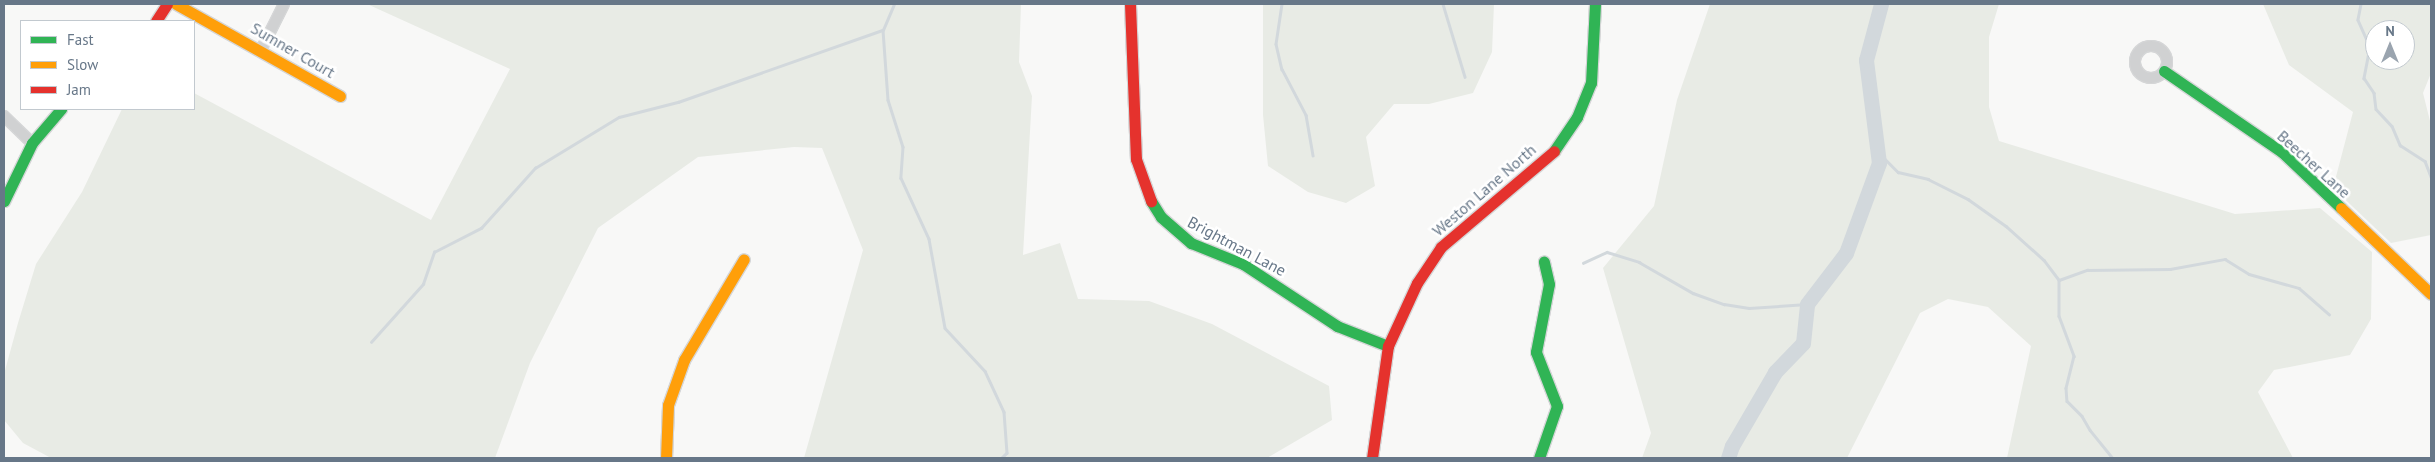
<!DOCTYPE html>
<html>
<head>
<meta charset="utf-8">
<style>
  body { margin:0 }
  #map { position:relative; width:2435px; height:462px; overflow:hidden; background:#f8f8f7; font-family:"PT Sans",sans-serif }
  div>[style] { position:absolute }
  [style*='--x'] { left:calc(var(--x)*1px); top:calc(var(--y)*1px); width:calc(var(--w)*1px); rotate:calc(var(--a)*1deg) }
  .green>* { inset:0; background:#e8ebe5 }
  .stream>* { height:2.5px; margin:-1.25px; padding:0 1.25px; transform-origin:1.25px; border-radius:1.25px; background:#d2d8dc }
  .river>* { height:15px; margin:-7.5px; padding:0 7.5px; transform-origin:7.5px; border-radius:7.5px; background:#d2d8dc }
  .roads { filter:drop-shadow(1px 0 #d5d6d7) drop-shadow(-1px 0 #d5d6d7) drop-shadow(0 1px #d5d6d7) drop-shadow(0 -1px #d5d6d7) }
  .street>* { height:10px; margin:-5px; padding:0 5px; transform-origin:5px; border-radius:5px; background:#d0d1d2 }
  .street>.ring { margin:-5px; padding:0; box-sizing:content-box; background:none; border:10px solid #d0d1d2; border-radius:50% }
  .fast>* { height:11px; margin:-5.5px; padding:0 5.5px; transform-origin:5.5px; border-radius:5.5px; background:#30b455 }
  .slow>* { height:11px; margin:-5.5px; padding:0 5.5px; transform-origin:5.5px; border-radius:5.5px; background:#ff9f0a }
  .jam>* { height:11px; margin:-5.5px; padding:0 5.5px; transform-origin:5.5px; border-radius:5.5px; background:#e5322d }
  span { translate:-50% -50%; white-space:nowrap; text-align:center; line-height:1.15; -webkit-text-stroke:5px #fff; paint-order:stroke }
  .street-label { font-size:16px; color:#677788 }
  .frame { position:absolute; inset:0; border:5px solid #677788; pointer-events:none }
  .legend { position:absolute; left:20px; top:20px; width:175px; height:90px; box-sizing:border-box; background:#fff; border:1px solid #c2c9cf; margin:0; padding:6px 9px; list-style:none; font-size:15px; color:#677788 }
  .legend li { display:flex; align-items:center; gap:10px; height:25px }
  .legend b { width:25px; border:1px solid #c2c9cf }
  .north { position:absolute; left:2365px; top:20px; width:50px; height:50px; box-sizing:border-box; background:#fff; border:1px solid #c2c9cf; border-radius:50%; rotate:0deg; font-size:14px; font-weight:700; line-height:20px; text-align:center; color:#677788 }
  .north::after { content:''; display:block; margin:auto; width:18px; height:22px; background:#9aa4af; clip-path:polygon(50% 0,100% 100%,50% 72%,0 100%) }
</style>
</head>
<body>
<div id="map">
  <div class="green">
    <i style="clip-path:polygon(367px 4px,1021px 4px,1019px 62px,1032px 96px,1023px 255px,1060px 243px,1078px 299px,1149px 301px,1212px 324px,1329px 386px,1332px 420px,1267px 458px,804px 458px,863px 250px,822px 148px,794px 147px,698px 157px,598px 228px,530px 363px,495px 458px,51px 458px,23px 443px,4px 420px,4px 374px,18px 323px,36px 264px,82px 192px,122px 109px,194px 109px,194px 93px,431px 220px,510px 69px)"></i>
    <i style="clip-path:polygon(1263px 4px,1494px 4px,1492px 52px,1473px 93px,1429px 104px,1394px 104px,1366px 137px,1375px 186px,1346px 203px,1308px 192px,1268px 166px,1263px 115px)"></i>
    <i style="clip-path:polygon(1710px 4px,1999px 4px,1989px 37px,1989px 107px,1999px 141px,2235px 214px,2320px 208px,2372px 252px,2371px 319px,2350px 355px,2274px 370px,2258px 392px,2293px 458px,2007px 458px,2031px 346px,1988px 307px,1948px 299px,1920px 313px,1847px 458px,1642px 458px,1651px 433px,1603px 268px,1654px 206px,1677px 100px)"></i>
    <i style="clip-path:polygon(evenodd,2263px 4px,2431px 4px,2431px 73px,2423px 93px,2431px 125px,2431px 235px,2391px 243px,2333px 188px,2353px 112px,2289px 65px,2263px 4px,2375px 30px,2405px 30px,2405px 60px,2375px 60px,2375px 30px)"></i>
  </div>
  <div class="stream">
    <i style="--x:1282;--y:4;--w:40;--a:98.5"></i>
    <i style="--x:1276;--y:44;--w:26;--a:77"></i>
    <i style="--x:1282;--y:69;--w:52;--a:62.4"></i>
    <i style="--x:1306;--y:115;--w:41;--a:80.1"></i>
    <i style="--x:1443;--y:4;--w:76;--a:73.2"></i>
    <i style="--x:2361;--y:4;--w:16;--a:101"></i>
    <i style="--x:2358;--y:20;--w:30;--a:66"></i>
    <i style="--x:2370;--y:47;--w:32;--a:101"></i>
    <i style="--x:2364;--y:78;--w:18;--a:56"></i>
    <i style="--x:2374;--y:93;--w:16;--a:83"></i>
    <i style="--x:2376;--y:109;--w:23;--a:47"></i>
    <i style="--x:2392;--y:126;--w:21;--a:67"></i>
    <i style="--x:2400;--y:145;--w:30;--a:33"></i>
    <i style="--x:2425;--y:161;--w:17;--a:69"></i>
    <i style="--x:883;--y:30;--w:70;--a:85.9"></i>
    <i style="--x:888;--y:100;--w:49;--a:72.3"></i>
    <i style="--x:903;--y:147;--w:31;--a:94"></i>
    <i style="--x:901;--y:178;--w:67;--a:65.3"></i>
    <i style="--x:929;--y:239;--w:90;--a:79.8"></i>
    <i style="--x:945;--y:328;--w:59;--a:47.1"></i>
    <i style="--x:985;--y:371;--w:45;--a:65.1"></i>
    <i style="--x:1004;--y:412;--w:41;--a:85.8"></i>
    <i style="--x:1007;--y:453;--w:7;--a:135"></i>
    <i style="--x:1877;--y:151;--w:30;--a:45"></i>
    <i style="--x:1898;--y:172;--w:31;--a:13"></i>
    <i style="--x:1928;--y:179;--w:45;--a:26.6"></i>
    <i style="--x:1968;--y:199;--w:47;--a:35.4"></i>
    <i style="--x:2006;--y:226;--w:51;--a:41.8"></i>
    <i style="--x:2044;--y:260;--w:25;--a:53"></i>
    <i style="--x:2059;--y:280;--w:36;--a:90"></i>
    <i style="--x:2059;--y:316;--w:43;--a:69.4"></i>
    <i style="--x:2074;--y:356;--w:33;--a:104"></i>
    <i style="--x:2066;--y:388;--w:13;--a:86"></i>
    <i style="--x:2067;--y:401;--w:21;--a:45"></i>
    <i style="--x:2082;--y:416;--w:16;--a:60"></i>
    <i style="--x:2090;--y:430;--w:36;--a:51"></i>
    <i style="--x:1583;--y:263;--w:26;--a:-25"></i>
    <i style="--x:1607;--y:252;--w:34;--a:17"></i>
    <i style="--x:1639;--y:262;--w:62;--a:29.9"></i>
    <i style="--x:1693;--y:293;--w:33;--a:20"></i>
    <i style="--x:1724;--y:304;--w:25;--a:9"></i>
    <i style="--x:1749;--y:308;--w:58;--a:-3.9"></i>
    <i style="--x:2059;--y:280;--w:30;--a:-20"></i>
    <i style="--x:2087;--y:270;--w:83;--a:-0.7"></i>
    <i style="--x:2170;--y:269;--w:56;--a:-10.3"></i>
    <i style="--x:2225;--y:259;--w:28;--a:32"></i>
    <i style="--x:2249;--y:274;--w:52;--a:15.6"></i>
    <i style="--x:2299;--y:288;--w:40;--a:41"></i>
    <i style="--x:371;--y:342;--w:78;--a:-48.1"></i>
    <i style="--x:423;--y:284;--w:34;--a:-71"></i>
    <i style="--x:434;--y:252;--w:53;--a:-27.1"></i>
    <i style="--x:481;--y:228;--w:81;--a:-48"></i>
    <i style="--x:535;--y:168;--w:98;--a:-31.3"></i>
    <i style="--x:619;--y:117;--w:61;--a:-14.3"></i>
    <i style="--x:678;--y:102;--w:217;--a:-19.4"></i>
    <i style="--x:883;--y:30;--w:28;--a:-67"></i>
  </div>
  <div class="river">
    <i style="--x:1728;--y:458;--w:13;--a:-72"></i>
    <i style="--x:1732;--y:446;--w:86;--a:-59.8"></i>
    <i style="--x:1775;--y:372;--w:40;--a:-46"></i>
    <i style="--x:1803;--y:343;--w:39;--a:-84"></i>
    <i style="--x:1807;--y:304;--w:64;--a:-52.6"></i>
    <i style="--x:1846;--y:253;--w:96;--a:-69.9"></i>
    <i style="--x:1879;--y:163;--w:104;--a:-97.2"></i>
    <i style="--x:1866;--y:60;--w:58;--a:-75"></i>
  </div>
  <div class="roads">
    <div class="street">
      <i class="ring" style="left:2135px;top:46px;width:22px;height:22px"></i>
      <i style="--x:261;--y:50;--w:51;--a:-63.4"></i>
      <i style="--x:4;--y:116;--w:39;--a:44"></i>
    </div>
    <div class="fast">
      <i style="--x:2164;--y:71;--w:143;--a:34.5"></i>
      <i style="--x:2282;--y:152;--w:81;--a:43.5"></i>
      <i style="--x:1554;--y:151;--w:41;--a:-55.9"></i>
      <i style="--x:1577;--y:117;--w:37;--a:-68"></i>
      <i style="--x:1591;--y:83;--w:79;--a:-87.1"></i>
      <i style="--x:4;--y:201;--w:64;--a:-64.2"></i>
      <i style="--x:32;--y:143;--w:45;--a:-49.5"></i>
      <i style="--x:1151;--y:201;--w:19;--a:58"></i>
      <i style="--x:1161;--y:217;--w:40;--a:41"></i>
      <i style="--x:1191;--y:243;--w:56;--a:22"></i>
      <i style="--x:1243;--y:264;--w:113;--a:33.4"></i>
      <i style="--x:1337;--y:326;--w:55;--a:21.4"></i>
      <i style="--x:1539;--y:458;--w:55;--a:-70.9"></i>
      <i style="--x:1557;--y:406;--w:58;--a:-111.3"></i>
      <i style="--x:1536;--y:352;--w:69;--a:-79.2"></i>
      <i style="--x:1549;--y:284;--w:23;--a:-103"></i>
    </div>
    <div class="slow">
      <i style="--x:176;--y:4;--w:188;--a:29.3"></i>
      <i style="--x:2341;--y:208;--w:124;--a:43.7"></i>
      <i style="--x:666;--y:458;--w:53;--a:-87.8"></i>
      <i style="--x:668;--y:405;--w:48;--a:-70.4"></i>
      <i style="--x:684;--y:360;--w:117;--a:-59.3"></i>
    </div>
    <div class="jam">
      <i style="--x:1130;--y:4;--w:155;--a:87.8"></i>
      <i style="--x:1136;--y:159;--w:45;--a:70.3"></i>
      <i style="--x:156;--y:21;--w:20;--a:-57"></i>
      <i style="--x:1372;--y:458;--w:113;--a:-81.9"></i>
      <i style="--x:1388;--y:346;--w:69;--a:-65.3"></i>
      <i style="--x:1417;--y:283;--w:43;--a:-56.3"></i>
      <i style="--x:1441;--y:247;--w:148;--a:-40.3"></i>
    </div>
  </div>
  <div class="street-label">
    <span style="left:293px;top:50px;rotate:30deg">Sumner Court</span>
    <span style="left:2314px;top:164px;rotate:42deg">Beecher Lane</span>
    <span style="left:1484px;top:190px;rotate:-41deg">Weston Lane North</span>
    <span style="left:1237px;top:246px;rotate:28deg">Brightman Lane</span>
  </div>
  <div class="frame"></div>
  <ul class="legend">
  <li><b style="height:6px;background:#30b455"></b>Fast</li>
  <li><b style="height:6px;background:#ff9f0a"></b>Slow</li>
  <li><b style="height:6px;background:#e5322d"></b>Jam</li>
  </ul>
  <div class="north">N</div>
</div>
</body>
</html>
